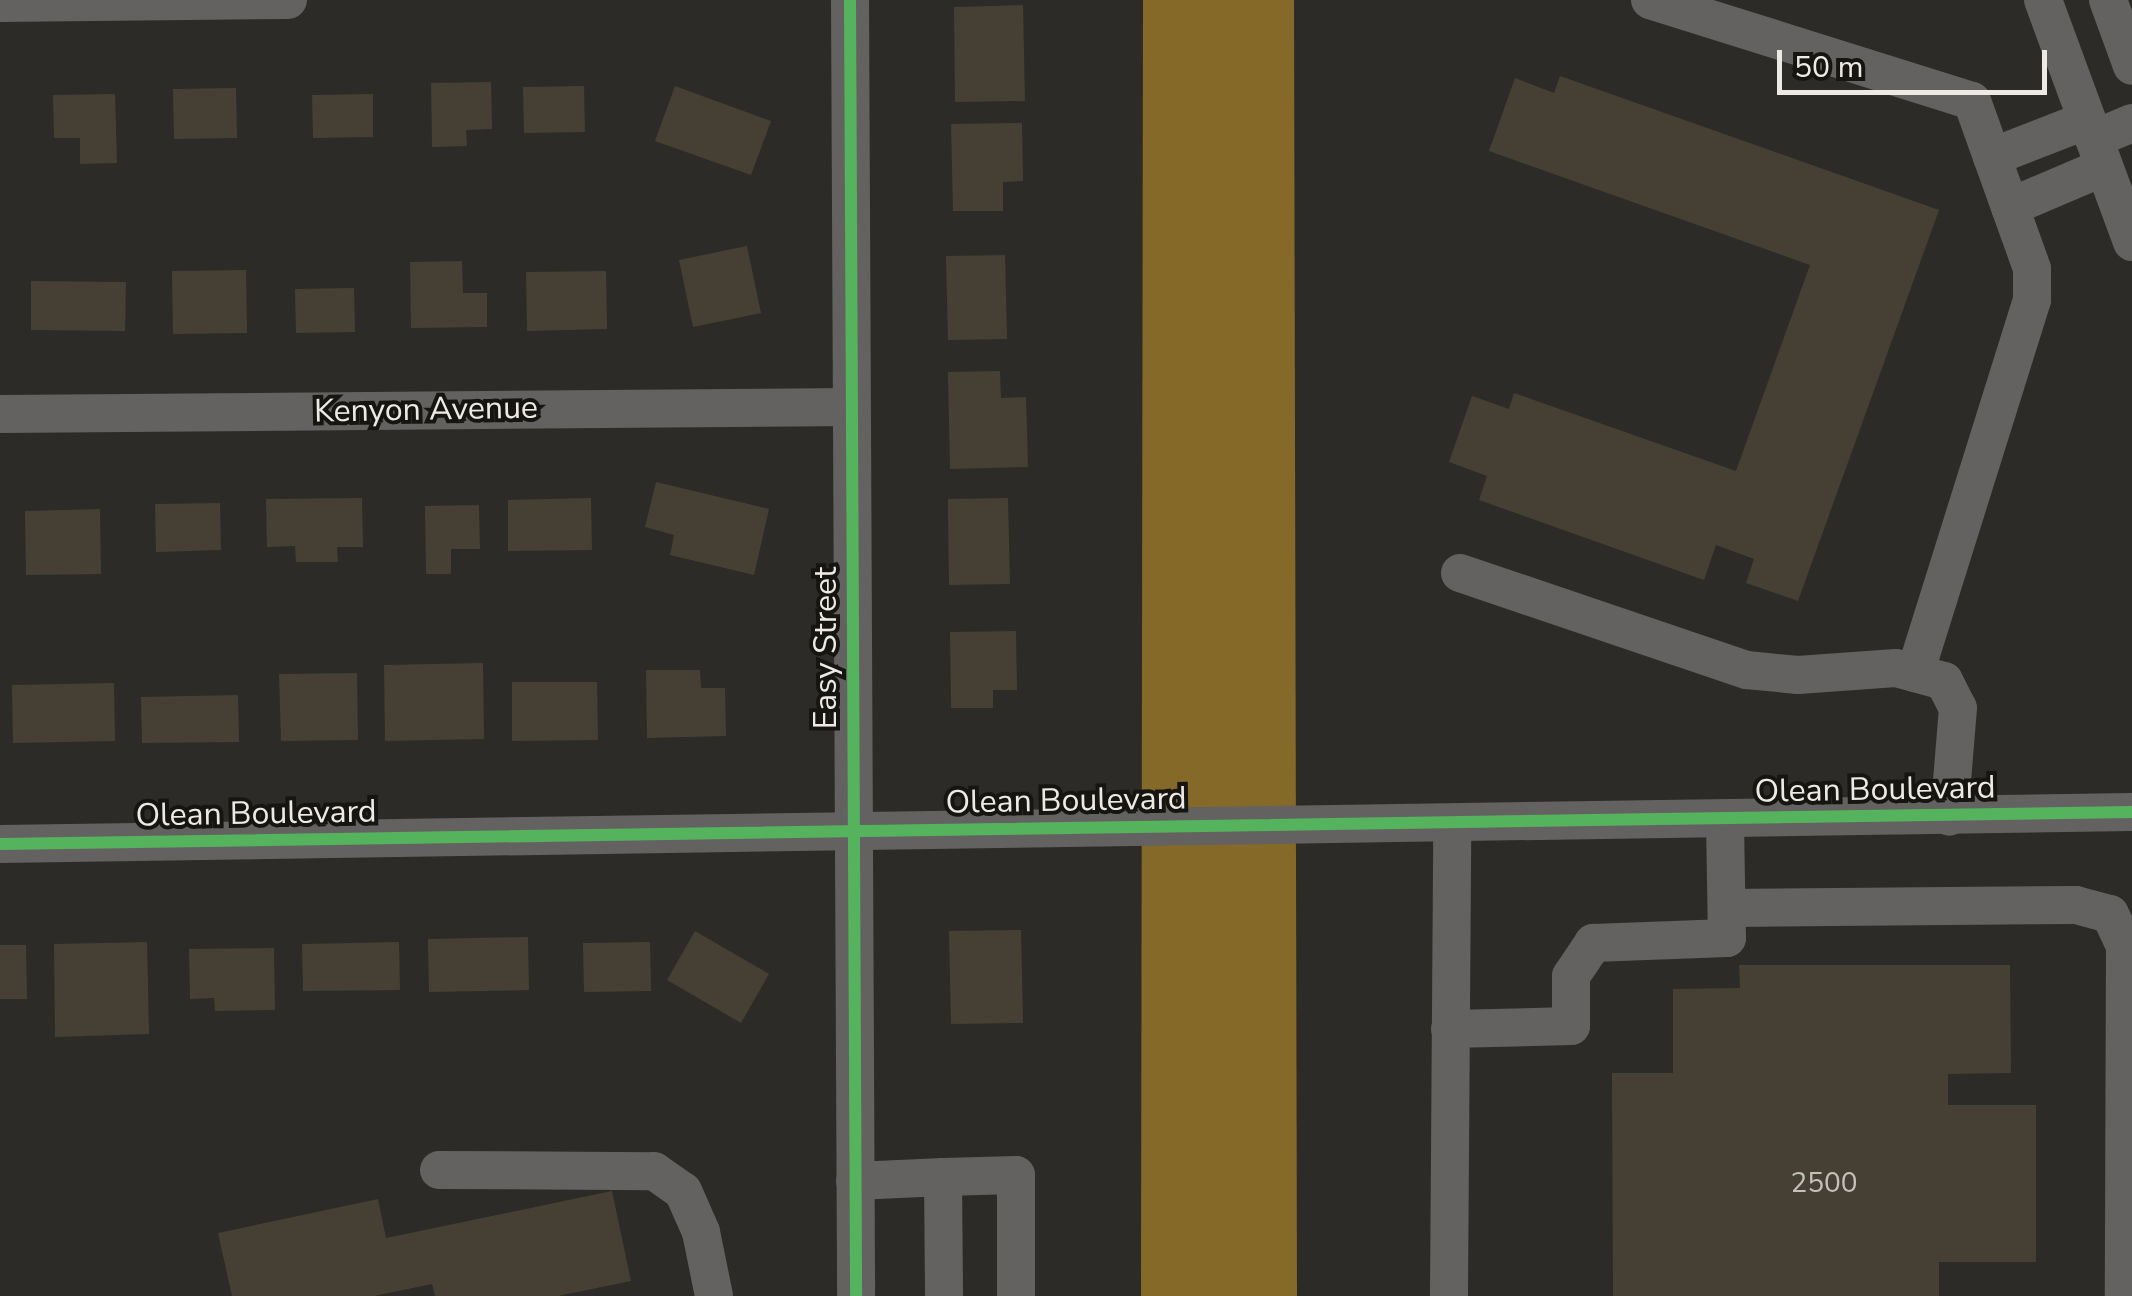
<!DOCTYPE html>
<html>
<head>
<meta charset="utf-8">
<style>
  body { margin:0 }
  #map { position:relative; width:2132px; height:1296px; overflow:hidden; background:#2d2b27; font-family:"Nunito Sans",sans-serif }
  div>[style] { position:absolute }
  [style*='--x'] { left:calc(var(--x)*1px); top:calc(var(--y)*1px); width:calc(var(--w)*1px); rotate:calc(var(--a)*1deg) }
  .water>* { inset:0; background:#846928 }
  .building>* { inset:0; background:#454033 }
  .minor>* { height:38px; margin:-19px; padding:0 19px; transform-origin:19px; border-radius:19px; background:#636261 }
  .cycleway>* { height:12px; margin:-6px; padding:0 6px; transform-origin:6px; border-radius:6px; background:#56b35d }
  span { translate:-50% -50%; white-space:nowrap; text-align:center; line-height:1.15; -webkit-text-stroke:8px #161511; paint-order:stroke }
  .number-label { font-size:28px; color:#c3c0b8 }
  .number-label span { -webkit-text-stroke-width:0 }
  .street-label { font-size:32px; color:#edeae5 }
  .scale { position:absolute; left:1777px; top:50px; width:270px; height:45px; box-sizing:border-box; border:5px solid #edeae5; border-top:0; padding-left:12px; font-size:30px; line-height:35px; white-space:nowrap; color:#edeae5; -webkit-text-stroke:8px #161511; paint-order:stroke }
</style>
</head>
<body>
<div id="map">
  <div class="water">
    <i style="clip-path:polygon(1143px 0,1294px 0,1297px 1296px,1141px 1296px)"></i>
  </div>
  <div class="building">
    <i style="clip-path:polygon(1023px 5px,1025px 101px,955px 102px,954px 7px)"></i>
    <i style="clip-path:polygon(1560px 76px,1939px 210px,1798px 601px,1746px 583px,1754px 559px,1716px 545px,1704px 580px,1479px 500px,1487px 476px,1449px 462px,1472px 396px,1509px 409px,1514px 393px,1736px 471px,1810px 265px,1489px 151px,1515px 78px,1554px 93px)"></i>
    <i style="clip-path:polygon(491px 82px,492px 129px,466px 130px,467px 146px,432px 147px,431px 83px)"></i>
    <i style="clip-path:polygon(584px 86px,585px 132px,524px 133px,523px 87px)"></i>
    <i style="clip-path:polygon(675px 86px,771px 121px,751px 175px,655px 141px)"></i>
    <i style="clip-path:polygon(236px 88px,237px 138px,174px 139px,173px 89px)"></i>
    <i style="clip-path:polygon(115px 94px,117px 163px,80px 164px,80px 138px,54px 138px,53px 95px)"></i>
    <i style="clip-path:polygon(373px 94px,373px 137px,313px 138px,312px 95px)"></i>
    <i style="clip-path:polygon(1022px 123px,1023px 181px,1003px 182px,1003px 211px,953px 211px,951px 124px)"></i>
    <i style="clip-path:polygon(747px 246px,761px 313px,693px 327px,679px 260px)"></i>
    <i style="clip-path:polygon(1005px 255px,1007px 339px,948px 340px,946px 256px)"></i>
    <i style="clip-path:polygon(462px 261px,463px 293px,487px 293px,487px 327px,411px 328px,410px 262px)"></i>
    <i style="clip-path:polygon(246px 270px,247px 333px,173px 334px,172px 271px)"></i>
    <i style="clip-path:polygon(606px 271px,607px 329px,527px 331px,526px 272px)"></i>
    <i style="clip-path:polygon(31px 281px,126px 282px,125px 331px,31px 330px)"></i>
    <i style="clip-path:polygon(354px 288px,355px 332px,296px 333px,295px 289px)"></i>
    <i style="clip-path:polygon(1000px 371px,1001px 398px,1026px 397px,1028px 467px,950px 469px,948px 372px)"></i>
    <i style="clip-path:polygon(656px 482px,769px 509px,754px 575px,670px 555px,674px 535px,645px 527px)"></i>
    <i style="clip-path:polygon(362px 498px,363px 547px,337px 547px,338px 562px,296px 562px,295px 546px,267px 547px,266px 499px)"></i>
    <i style="clip-path:polygon(591px 498px,592px 550px,508px 551px,508px 500px)"></i>
    <i style="clip-path:polygon(1008px 498px,1010px 584px,949px 585px,948px 499px)"></i>
    <i style="clip-path:polygon(220px 503px,221px 550px,156px 552px,155px 504px)"></i>
    <i style="clip-path:polygon(479px 505px,480px 549px,451px 549px,451px 574px,426px 574px,425px 506px)"></i>
    <i style="clip-path:polygon(100px 509px,101px 574px,26px 575px,25px 511px)"></i>
    <i style="clip-path:polygon(1016px 631px,1017px 690px,993px 690px,993px 708px,951px 708px,950px 632px)"></i>
    <i style="clip-path:polygon(483px 663px,484px 739px,385px 741px,384px 665px)"></i>
    <i style="clip-path:polygon(646px 670px,700px 670px,701px 688px,725px 688px,726px 736px,647px 738px)"></i>
    <i style="clip-path:polygon(357px 673px,358px 740px,281px 741px,279px 674px)"></i>
    <i style="clip-path:polygon(512px 682px,597px 682px,598px 740px,512px 741px)"></i>
    <i style="clip-path:polygon(114px 683px,115px 741px,13px 743px,12px 685px)"></i>
    <i style="clip-path:polygon(238px 695px,239px 742px,142px 743px,141px 697px)"></i>
    <i style="clip-path:polygon(1021px 930px,1023px 1023px,951px 1024px,949px 931px)"></i>
    <i style="clip-path:polygon(695px 931px,769px 974px,741px 1023px,667px 980px)"></i>
    <i style="clip-path:polygon(528px 937px,529px 990px,429px 992px,428px 939px)"></i>
    <i style="clip-path:polygon(147px 942px,149px 1034px,55px 1037px,54px 944px)"></i>
    <i style="clip-path:polygon(399px 942px,400px 990px,303px 991px,302px 944px)"></i>
    <i style="clip-path:polygon(650px 942px,651px 991px,584px 992px,583px 943px)"></i>
    <i style="clip-path:polygon(0 945px,26px 945px,27px 999px,0 999px)"></i>
    <i style="clip-path:polygon(274px 948px,275px 1010px,215px 1011px,214px 998px,190px 999px,189px 949px)"></i>
    <i style="clip-path:polygon(1739px 965px,2010px 965px,2011px 1073px,1948px 1074px,1948px 1105px,2036px 1105px,2036px 1262px,1939px 1262px,1939px 1296px,1613px 1296px,1612px 1073px,1673px 1073px,1673px 989px,1740px 988px)"></i>
    <i style="clip-path:polygon(612px 1191px,631px 1281px,558px 1296px,435px 1296px,432px 1284px,374px 1296px,232px 1296px,218px 1233px,378px 1199px,386px 1238px)"></i>
  </div>
  <div class="minor">
    <i style="--x:850;--y:0;--w:1296;--a:89.73"></i>
    <i style="--x:1650;--y:0;--w:337;--a:17.4"></i>
    <i style="--x:1972;--y:101;--w:178;--a:70.3"></i>
    <i style="--x:2032;--y:269;--w:31;--a:90"></i>
    <i style="--x:2032;--y:300;--w:391;--a:107.4"></i>
    <i style="--x:2043;--y:0;--w:258;--a:69.8"></i>
    <i style="--x:2108;--y:0;--w:70;--a:70"></i>
    <i style="--x:0;--y:3;--w:288;--a:-0.6"></i>
    <i style="--x:2094;--y:139;--w:41;--a:-22.8"></i>
    <i style="--x:1992;--y:157;--w:102;--a:-21.3"></i>
    <i style="--x:2010;--y:207;--w:102;--a:-23.1"></i>
    <i style="--x:0;--y:414;--w:851;--a:-0.47"></i>
    <i style="--x:1460;--y:573;--w:303;--a:18.7"></i>
    <i style="--x:1747;--y:670;--w:51;--a:5.6"></i>
    <i style="--x:1798;--y:675;--w:98;--a:-4.1"></i>
    <i style="--x:1896;--y:668;--w:50;--a:15.2"></i>
    <i style="--x:1944;--y:681;--w:30;--a:63"></i>
    <i style="--x:1958;--y:708;--w:109;--a:94.7"></i>
    <i style="--x:0;--y:844;--w:2132;--a:-0.86"></i>
    <i style="--x:1727;--y:908;--w:349;--a:-0.5"></i>
    <i style="--x:2076;--y:905;--w:35;--a:15"></i>
    <i style="--x:2110;--y:914;--w:35;--a:65"></i>
    <i style="--x:2125;--y:946;--w:350;--a:90.2"></i>
    <i style="--x:1450;--y:1029;--w:121;--a:-1.4"></i>
    <i style="--x:1571;--y:1026;--w:50;--a:-90"></i>
    <i style="--x:1571;--y:976;--w:40;--a:-56"></i>
    <i style="--x:1593;--y:943;--w:134;--a:-2.1"></i>
    <i style="--x:1727;--y:938;--w:118;--a:-91"></i>
    <i style="--x:439;--y:1170;--w:215;--a:0.3"></i>
    <i style="--x:654;--y:1171;--w:35;--a:35"></i>
    <i style="--x:683;--y:1191;--w:45;--a:66.3"></i>
    <i style="--x:701;--y:1232;--w:65;--a:78.5"></i>
    <i style="--x:943;--y:1177;--w:73;--a:-1.6"></i>
    <i style="--x:1016;--y:1175;--w:121;--a:90"></i>
    <i style="--x:855;--y:1181;--w:88;--a:-2.6"></i>
    <i style="--x:943;--y:1177;--w:119;--a:89.5"></i>
    <i style="--x:1449;--y:1296;--w:472;--a:-89.6"></i>
  </div>
  <div class="cycleway">
    <i style="--x:850;--y:0;--w:1296;--a:89.73"></i>
    <i style="--x:0;--y:844;--w:2132;--a:-0.86"></i>
  </div>
  <div class="number-label">
    <span style="left:1824px;top:1183px">2500</span>
  </div>
  <div class="street-label">
    <span style="left:426px;top:410px;rotate:-1deg">Kenyon Avenue</span>
    <span style="left:826px;top:648px;rotate:-90deg">Easy Street</span>
    <span style="left:1875px;top:790px;rotate:-1deg">Olean Boulevard</span>
    <span style="left:1066px;top:801px;rotate:-1deg">Olean Boulevard</span>
    <span style="left:256px;top:814px;rotate:-1deg">Olean Boulevard</span>
  </div>
  <div class="scale">50 m</div>
</div>
</body>
</html>
